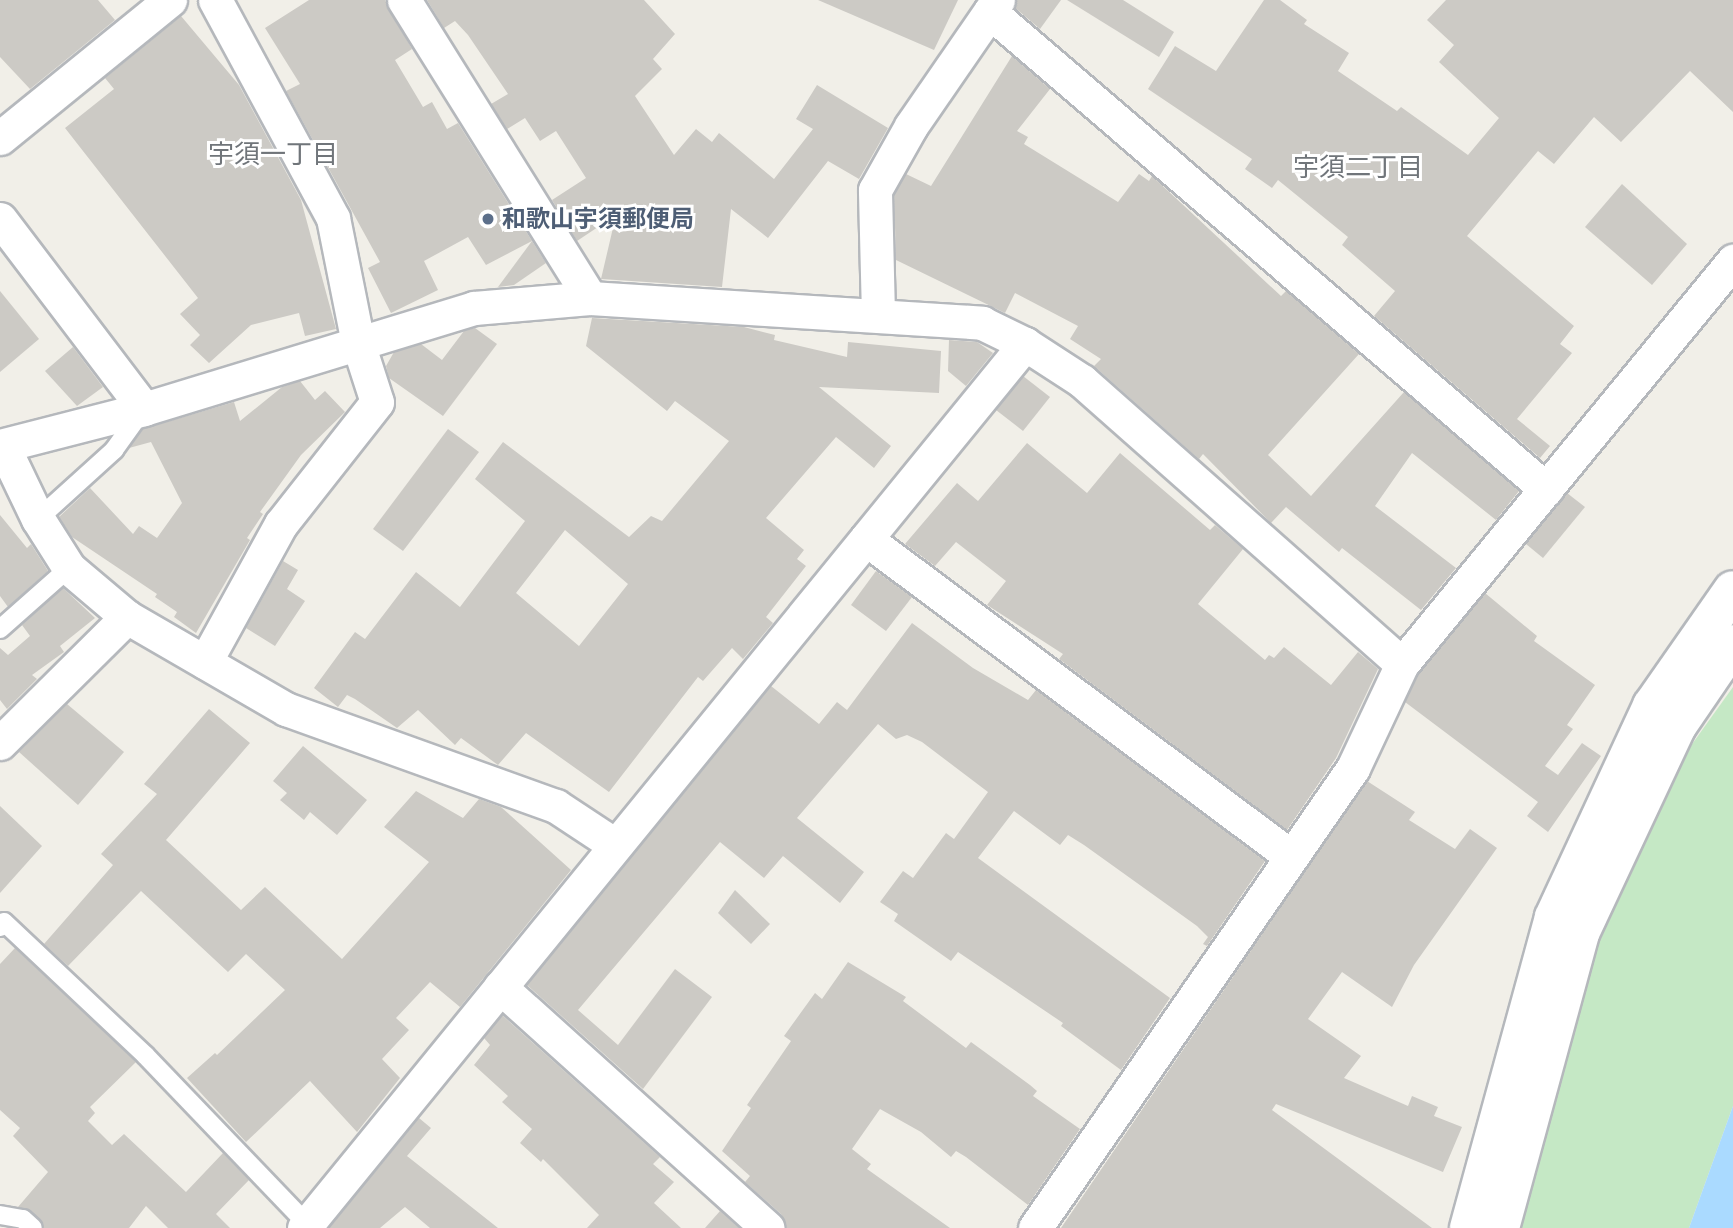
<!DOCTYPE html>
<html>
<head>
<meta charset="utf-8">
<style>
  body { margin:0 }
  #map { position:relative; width:1733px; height:1228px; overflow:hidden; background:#f1efe8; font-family:"Space Grotesk","Noto Sans JP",sans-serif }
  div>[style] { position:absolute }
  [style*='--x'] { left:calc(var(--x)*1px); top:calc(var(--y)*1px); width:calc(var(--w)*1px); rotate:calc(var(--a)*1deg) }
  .green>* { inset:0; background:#c5e8c5 }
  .water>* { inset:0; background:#aadaff }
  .building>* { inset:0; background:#cccac5 }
  .roads { filter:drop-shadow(2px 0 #b5b8bc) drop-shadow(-2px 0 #b5b8bc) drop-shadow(0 2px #b5b8bc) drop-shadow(0 -2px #b5b8bc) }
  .lane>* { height:18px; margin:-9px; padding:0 9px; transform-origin:9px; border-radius:9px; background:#fff }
  .street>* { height:33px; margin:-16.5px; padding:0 16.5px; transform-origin:16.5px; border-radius:16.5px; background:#fff }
  .secondary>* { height:38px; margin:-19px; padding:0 19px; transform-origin:19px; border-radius:19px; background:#fff }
  .dots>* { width:19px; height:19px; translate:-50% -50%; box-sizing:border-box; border:4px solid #fff; border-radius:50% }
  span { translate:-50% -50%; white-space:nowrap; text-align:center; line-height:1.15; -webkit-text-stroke:6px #fff; paint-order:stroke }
  .service-label { font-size:24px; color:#4e5e75; font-weight:700 }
  .left { translate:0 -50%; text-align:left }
  .neighbourhood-label { font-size:26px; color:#70757a }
</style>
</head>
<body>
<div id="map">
  <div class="green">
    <i style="clip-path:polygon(1733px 687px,1733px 1106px,1689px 1228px,1521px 1228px,1595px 954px,1630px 858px,1690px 747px)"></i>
  </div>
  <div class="water">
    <i style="clip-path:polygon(1733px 1106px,1733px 1228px,1689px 1228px)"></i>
  </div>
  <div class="building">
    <i style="clip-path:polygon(0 0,98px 0,115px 20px,30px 89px,0 57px)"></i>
    <i style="clip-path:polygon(309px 0,385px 0,412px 49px,395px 60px,423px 107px,432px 102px,447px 129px,458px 123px,532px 241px,486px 265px,468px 237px,424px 261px,438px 290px,391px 313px,368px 268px,380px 262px,286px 91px,300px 84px,265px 28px)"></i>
    <i style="clip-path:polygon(427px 0,644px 0,675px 34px,653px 59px,662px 69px,635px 96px,674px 155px,696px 129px,712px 142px,719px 133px,774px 179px,813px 129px,796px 119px,817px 85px,888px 128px,859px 179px,828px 161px,768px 238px,731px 209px,722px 287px,601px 279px,616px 215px,577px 241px,552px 200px,586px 178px,556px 131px,540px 141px,525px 118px,507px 129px,491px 104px,508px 94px,468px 35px,455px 21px,444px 28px)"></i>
    <i style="clip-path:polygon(818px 0,958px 0,934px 50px)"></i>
    <i style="clip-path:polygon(1017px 0,1061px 0,1040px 29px,1015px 8px)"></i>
    <i style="clip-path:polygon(1067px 0,1123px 0,1174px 32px,1159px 57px)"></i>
    <i style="clip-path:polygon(1264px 0,1280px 0,1307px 20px,1304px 24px,1349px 53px,1338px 71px,1397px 111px,1401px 107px,1468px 155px,1499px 118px,1439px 62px,1454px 45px,1427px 20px,1446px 0,1733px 0,1733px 112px,1690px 71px,1621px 142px,1594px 117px,1554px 164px,1538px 151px,1467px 236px,1574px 326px,1560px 344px,1572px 353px,1517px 419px,1550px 446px,1540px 458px,1374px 316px,1395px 291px,1342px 245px,1348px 237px,1278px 180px,1272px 188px,1245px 169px,1252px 159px,1148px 89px,1175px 46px,1216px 71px)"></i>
    <i style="clip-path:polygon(181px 16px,239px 85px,301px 200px,336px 329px,305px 336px,299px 313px,251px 325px,209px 363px,190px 345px,200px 335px,180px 314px,198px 298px,65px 128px,114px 89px,105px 78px)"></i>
    <i style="clip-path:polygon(1012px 56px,1050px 89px,1017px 131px,1028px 137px,1024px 144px,1118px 202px,1139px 174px,1149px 181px,1152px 176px,1281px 296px,1286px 291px,1359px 354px,1268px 455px,1311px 496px,1404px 392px,1519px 491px,1496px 520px,1412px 453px,1375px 506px,1456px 568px,1421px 610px,1342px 548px,1339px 552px,1286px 507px,1271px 523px,1203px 454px,1199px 459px,1094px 366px,1101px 359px,1070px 339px,1078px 326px,1015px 293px,1005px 313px,896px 260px,894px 195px,906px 174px,931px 186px)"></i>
    <i style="clip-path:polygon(1622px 184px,1687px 244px,1652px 285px,1585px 227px)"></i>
    <i style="clip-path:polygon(532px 241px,546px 263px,514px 285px,498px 287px)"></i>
    <i style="clip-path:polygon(0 291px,39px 339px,0 372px)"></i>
    <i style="clip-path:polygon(evenodd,592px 318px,744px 327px,775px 335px,774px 340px,847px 357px,848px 342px,941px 351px,939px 393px,819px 387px,891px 446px,874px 468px,836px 437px,766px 518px,804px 550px,797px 559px,806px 566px,766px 617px,773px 623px,743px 659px,732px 648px,703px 681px,698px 677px,609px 792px,526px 733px,498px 765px,461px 738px,455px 745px,418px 710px,397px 728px,355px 699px,347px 695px,338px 707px,314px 688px,355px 632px,365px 639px,416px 572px,460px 607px,525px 521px,475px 479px,503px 442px,629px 537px,651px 516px,662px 521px,729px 441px,675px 401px,667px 411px,586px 346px,592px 318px,565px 530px,628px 584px,579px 646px,516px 593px,565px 530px)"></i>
    <i style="clip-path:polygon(475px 328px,497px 344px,443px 416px,389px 378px,386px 366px,394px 352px,421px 344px,442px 360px,464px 331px)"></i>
    <i style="clip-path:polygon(949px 340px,977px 342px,993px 353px,966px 386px,948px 371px)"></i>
    <i style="clip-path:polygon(73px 347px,103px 387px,77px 406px,45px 371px)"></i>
    <i style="clip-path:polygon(1023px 376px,1050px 397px,1023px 431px,996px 410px)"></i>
    <i style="clip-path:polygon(300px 381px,315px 400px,325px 391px,345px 412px,301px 455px,260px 512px,263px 514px,247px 538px,250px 540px,196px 633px,174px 617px,177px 612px,155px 597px,157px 594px,72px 537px,59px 517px,90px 488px,133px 534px,139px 526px,157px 538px,182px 503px,151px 442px,129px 448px,143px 429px,234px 402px,240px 421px,282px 387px)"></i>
    <i style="clip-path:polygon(448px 429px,479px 452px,403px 551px,373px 529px)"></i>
    <i style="clip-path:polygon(1027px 443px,1087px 493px,1120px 453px,1210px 530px,1215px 525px,1243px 549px,1198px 604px,1265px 660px,1269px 655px,1274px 658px,1284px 647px,1331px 685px,1358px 652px,1378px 669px,1336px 758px,1287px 830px,1059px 659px,1063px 654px,987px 605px,1006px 581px,956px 542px,935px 566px,905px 544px,957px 483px,978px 501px)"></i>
    <i style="clip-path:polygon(1567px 493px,1585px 507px,1543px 558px,1526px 544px)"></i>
    <i style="clip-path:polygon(0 515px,27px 548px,31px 544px,48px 571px,8px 607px,0 596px)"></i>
    <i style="clip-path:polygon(283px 561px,298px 570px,287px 589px,305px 601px,275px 646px,246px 628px)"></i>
    <i style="clip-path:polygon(876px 571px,912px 597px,886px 631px,851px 605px)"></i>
    <i style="clip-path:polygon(63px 588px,95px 618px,60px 646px,64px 652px,32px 675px,37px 679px,7px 709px,0 700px,0 648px,8px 655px,30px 636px,22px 625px)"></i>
    <i style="clip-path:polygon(1485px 593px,1537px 636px,1534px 641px,1595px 685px,1567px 725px,1573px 729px,1545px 766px,1558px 775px,1582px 743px,1601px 756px,1548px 832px,1527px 816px,1538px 802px,1405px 702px,1418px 674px)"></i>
    <i style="clip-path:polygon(912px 623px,973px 668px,1028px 700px,1036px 690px,1265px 861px,1207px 946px,1203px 944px,1208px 937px,1197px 926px,1084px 845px,1068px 835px,1060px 845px,1014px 811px,978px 858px,1170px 998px,1121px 1070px,1061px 1026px,1063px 1023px,958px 952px,951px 961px,894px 921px,898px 914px,880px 902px,903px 871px,913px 878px,946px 833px,954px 839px,988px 792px,922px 742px,907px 735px,896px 739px,878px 724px,797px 818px,864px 872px,840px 903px,783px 856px,764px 878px,720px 842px,578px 1010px,618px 1045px,675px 969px,712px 997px,643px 1089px,527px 985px,771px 686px,819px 724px,837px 702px,847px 710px)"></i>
    <i style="clip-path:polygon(67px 704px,124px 752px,78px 805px,19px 752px)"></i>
    <i style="clip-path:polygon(209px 709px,250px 743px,166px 840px,241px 910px,265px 887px,342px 959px,429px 862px,384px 827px,416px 791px,463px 818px,479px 799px,501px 807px,571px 870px,460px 1007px,430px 982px,396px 1018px,409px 1030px,382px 1059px,400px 1078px,357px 1132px,310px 1081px,246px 1142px,187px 1078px,215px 1053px,217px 1055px,285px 990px,246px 954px,228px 972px,141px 891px,68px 966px,44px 944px,113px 865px,101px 854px,157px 794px,144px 784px)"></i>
    <i style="clip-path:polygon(303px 746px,367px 800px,337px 835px,310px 812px,304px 820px,280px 800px,287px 793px,273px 781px)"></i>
    <i style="clip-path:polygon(1367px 781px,1415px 812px,1409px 820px,1455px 849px,1470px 829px,1497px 848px,1414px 965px,1392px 1007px,1342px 972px,1308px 1019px,1361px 1056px,1344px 1078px,1408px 1106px,1412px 1096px,1438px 1107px,1434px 1116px,1462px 1127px,1443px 1172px,1276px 1104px,1272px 1110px,1432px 1228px,1061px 1228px)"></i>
    <i style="clip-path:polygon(0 806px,42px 846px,0 893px)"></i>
    <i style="clip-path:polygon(735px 890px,770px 924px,751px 944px,718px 913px)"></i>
    <i style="clip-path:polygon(15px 948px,136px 1062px,90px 1107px,95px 1113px,88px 1121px,112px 1145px,124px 1134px,186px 1192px,223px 1153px,249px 1180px,216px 1214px,230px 1228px,168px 1228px,146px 1206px,129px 1228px,44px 1228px,31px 1211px,18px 1207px,48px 1172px,13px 1136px,20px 1128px,0 1110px,0 964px)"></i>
    <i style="clip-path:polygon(848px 962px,906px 997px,903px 1001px,966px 1048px,971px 1042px,1030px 1085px,1037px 1091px,1033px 1096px,1080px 1129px,1028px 1205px,966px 1157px,956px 1151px,951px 1157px,921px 1132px,880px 1109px,852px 1149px,871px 1164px,867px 1169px,950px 1228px,787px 1228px,781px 1214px,745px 1182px,750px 1176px,722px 1151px,751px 1108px,747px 1105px,791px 1041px,784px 1036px,815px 993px,822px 999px)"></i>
    <i style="clip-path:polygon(502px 1015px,660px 1157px,653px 1164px,674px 1182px,654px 1203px,681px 1228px,587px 1228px,599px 1215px,543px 1159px,541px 1162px,520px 1143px,532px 1129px,502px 1102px,508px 1096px,474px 1065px,490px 1045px,484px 1038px)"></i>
    <i style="clip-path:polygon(419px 1118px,431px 1128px,407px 1156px,498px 1228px,430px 1228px,405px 1207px,380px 1228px,329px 1228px)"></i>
    <i style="clip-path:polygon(720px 1211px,739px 1228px,705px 1228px)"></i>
  </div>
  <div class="roads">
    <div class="lane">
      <i style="--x:38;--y:519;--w:103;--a:-42.2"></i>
      <i style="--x:114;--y:450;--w:48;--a:-54.3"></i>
      <i style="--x:0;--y:629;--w:92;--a:-41.5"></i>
      <i style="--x:0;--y:927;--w:6;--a:-51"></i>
      <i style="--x:4;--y:922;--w:195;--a:43.3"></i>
      <i style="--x:146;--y:1056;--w:233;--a:46.2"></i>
      <i style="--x:0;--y:1215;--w:23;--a:10"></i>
      <i style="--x:23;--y:1219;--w:13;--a:42"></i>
    </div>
    <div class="street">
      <i style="--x:404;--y:0;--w:351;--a:58"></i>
      <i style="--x:990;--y:12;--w:733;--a:40.63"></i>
      <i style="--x:0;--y:138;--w:219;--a:-39.1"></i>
      <i style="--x:0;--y:219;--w:238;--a:52.8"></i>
      <i style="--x:878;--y:315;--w:125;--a:-91.4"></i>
      <i style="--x:875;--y:190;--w:73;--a:-60.6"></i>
      <i style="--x:911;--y:126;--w:153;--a:-55.4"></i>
      <i style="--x:0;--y:446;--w:149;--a:-14.4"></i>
      <i style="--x:144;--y:409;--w:345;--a:-17"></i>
      <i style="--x:474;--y:308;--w:116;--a:-4.9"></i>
      <i style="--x:590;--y:298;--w:393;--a:3.6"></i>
      <i style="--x:982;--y:323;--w:48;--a:26"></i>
      <i style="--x:1025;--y:344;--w:68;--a:33"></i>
      <i style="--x:1082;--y:381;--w:427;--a:41.5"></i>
      <i style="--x:3;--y:446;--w:81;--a:64.4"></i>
      <i style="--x:38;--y:519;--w:58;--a:57.7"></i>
      <i style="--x:69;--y:568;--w:76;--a:40.2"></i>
      <i style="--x:127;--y:617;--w:184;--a:30.1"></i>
      <i style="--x:286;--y:709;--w:287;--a:19.8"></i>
      <i style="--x:556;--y:806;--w:71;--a:33.5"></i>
      <i style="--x:866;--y:539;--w:528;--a:36.76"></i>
      <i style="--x:205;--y:662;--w:158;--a:-61.2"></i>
      <i style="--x:281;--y:524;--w:155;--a:-51.8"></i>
      <i style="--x:377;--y:402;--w:62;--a:-107.9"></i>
      <i style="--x:358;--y:343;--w:127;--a:-101.3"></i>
      <i style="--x:333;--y:218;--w:248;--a:-118.4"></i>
      <i style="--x:0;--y:743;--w:179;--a:-44.8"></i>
      <i style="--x:500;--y:987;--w:360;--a:42"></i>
      <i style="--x:304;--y:1228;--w:1141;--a:-50.8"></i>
      <i style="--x:1035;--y:1228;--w:559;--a:-55.34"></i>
      <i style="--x:1353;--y:768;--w:115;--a:-64.8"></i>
      <i style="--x:1402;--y:664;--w:522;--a:-50.6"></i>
    </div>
    <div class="secondary">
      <i style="--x:1469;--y:1228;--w:322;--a:-74.7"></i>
      <i style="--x:1554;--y:917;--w:233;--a:-65.1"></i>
      <i style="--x:1652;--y:706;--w:141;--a:-55.1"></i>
      <i style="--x:1500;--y:1228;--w:306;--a:-74.8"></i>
      <i style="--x:1580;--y:933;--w:229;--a:-64.9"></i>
      <i style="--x:1677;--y:726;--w:99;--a:-55.7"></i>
    </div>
  </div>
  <div class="dots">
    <i style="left:488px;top:219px;background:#5c6f8a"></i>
  </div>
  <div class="service-label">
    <span class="left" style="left:502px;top:219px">和歌山宇須郵便局</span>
  </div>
  <div class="neighbourhood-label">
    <span style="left:273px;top:155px">宇須一丁目</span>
    <span style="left:1358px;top:168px">宇須二丁目</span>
  </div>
</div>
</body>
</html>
